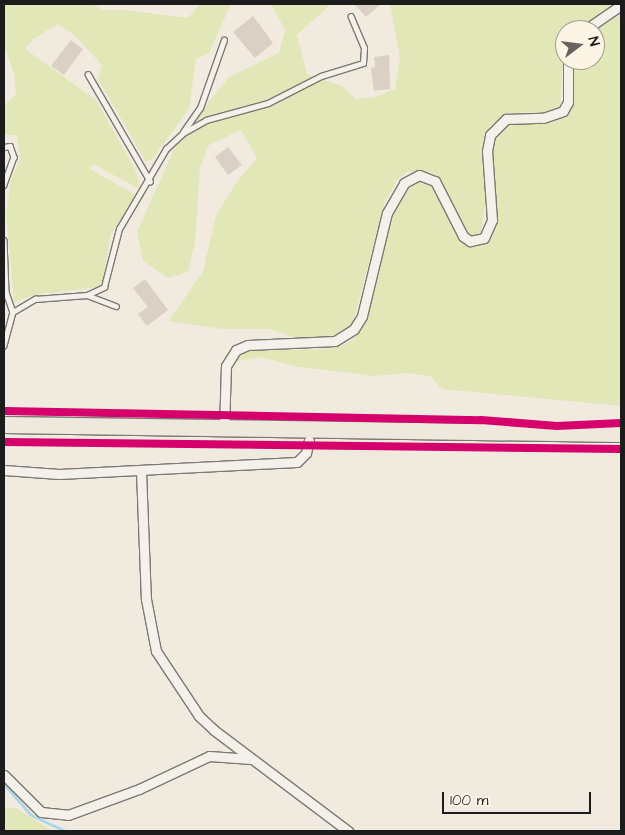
<!DOCTYPE html>
<html>
<head>
<meta charset="utf-8">
<style>
  body { margin:0 }
  #map { position:relative; width:625px; height:835px; overflow:hidden; background:#f1ebdf; font-family:"Architects Daughter",sans-serif }
  div>[style] { position:absolute }
  [style*='--x'] { left:calc(var(--x)*1px); top:calc(var(--y)*1px); width:calc(var(--w)*1px); rotate:calc(var(--a)*1deg) }
  .green>* { inset:0; background:#e2e7b7 }
  .stream>* { height:3px; margin:-1.5px; padding:0 1.5px; transform-origin:1.5px; border-radius:1.5px; background:#acd8ea }
  .building>* { inset:0; background:#dad0c4 }
  .roads { filter:drop-shadow(1px 0 #7c7974) drop-shadow(-1px 0 #7c7974) drop-shadow(0 1px #7c7974) drop-shadow(0 -1px #7c7974) }
  .service>* { height:4.5px; margin:-2.25px; padding:0 2.25px; transform-origin:2.25px; border-radius:2.25px; background:#f4f1ea }
  .minor>* { height:9px; margin:-4.5px; padding:0 4.5px; transform-origin:4.5px; border-radius:4.5px; background:#f4f1ea }
  .motorway>* { height:16px; margin:-8px; padding:0 8px; transform-origin:8px; border-radius:8px; background:#eee8dd }
  .cycleway>* { height:8px; margin:-4px; padding:0 4px; transform-origin:4px; border-radius:4px; background:#d6006c }
  span { translate:-50% -50%; white-space:nowrap; text-align:center; line-height:1.15; -webkit-text-stroke:5px #fcf5e5; paint-order:stroke }
  .frame { position:absolute; inset:0; border:5px solid #1c1c1c; pointer-events:none }
  .north { position:absolute; left:555px; top:20px; width:50px; height:50px; box-sizing:border-box; background:#fcf5e5; border:1px solid #a29e95; border-radius:50%; rotate:75deg; font-size:14px; font-weight:700; line-height:20px; text-align:center; color:#1c1c1c }
  .north::after { content:''; display:block; margin:auto; width:18px; height:22px; background:#676460; clip-path:polygon(50% 0,100% 100%,50% 72%,0 100%) }
  .scale { position:absolute; left:442px; top:792px; width:149px; height:22px; box-sizing:border-box; border:2px solid #1c1c1c; border-top:0; padding-left:6px; font-size:15px; line-height:18px; white-space:nowrap; color:#1c1c1c; -webkit-text-stroke:4px #fcf5e5; paint-order:stroke }
</style>
</head>
<body>
<div id="map">
  <div class="green">
    <i style="clip-path:polygon(4px 4px,93px 4px,102px 10px,126px 10px,188px 18px,200px 4px,231px 4px,209px 53px,196px 59px,189px 109px,153px 158px,146px 162px,98px 79px,102px 65px,74px 35px,58px 24px,33px 39px,25px 49px,96px 100px,135px 169px,141px 190px,93px 164px,90px 169px,136px 195px,111px 234px,103px 280px,98px 287px,33px 295px,14px 302px,6px 213px,11px 180px,20px 159px,17px 136px,4px 134px,4px 105px,16px 95px,14px 74px,4px 45px)"></i>
    <i style="clip-path:polygon(271px 4px,331px 4px,297px 35px,307px 74px,342px 86px,356px 99px,375px 97px,395px 89px,400px 58px,390px 4px,616px 4px,579px 30px,565px 30px,560px 107px,547px 114px,523px 112px,505px 115px,490px 126px,483px 141px,488px 185px,481px 234px,470px 236px,464px 229px,444px 186px,432px 173px,407px 172px,397px 180px,384px 204px,353px 323px,343px 334px,299px 339px,269px 329px,222px 329px,169px 321px,203px 271px,216px 216px,236px 183px,257px 158px,241px 130px,209px 145px,200px 167px,195px 242px,188px 272px,168px 278px,143px 261px,137px 232px,179px 138px,229px 77px,279px 53px,285px 30px)"></i>
    <i style="clip-path:polygon(621px 12px,621px 406px,442px 389px,430px 376px,406px 373px,375px 376px,293px 366px,262px 357px,237px 361px,236px 356px,247px 351px,328px 349px,346px 344px,357px 336px,376px 282px,392px 210px,409px 183px,425px 180px,436px 188px,462px 242px,472px 247px,489px 239px,497px 203px,490px 150px,494px 137px,512px 122px,553px 122px,567px 116px,571px 110px,574px 60px,595px 60px,595px 31px)"></i>
    <i style="clip-path:polygon(4px 807px,16px 808px,52px 831px,4px 831px)"></i>
  </div>
  <div class="stream">
    <i style="--x:4;--y:784;--w:41;--a:48.9"></i>
    <i style="--x:31;--y:815;--w:38;--a:25"></i>
  </div>
  <div class="building">
    <i style="clip-path:polygon(354px 4px,381px 4px,366px 17px)"></i>
    <i style="clip-path:polygon(253px 16px,273px 43px,255px 58px,233px 32px)"></i>
    <i style="clip-path:polygon(71px 40px,83px 49px,64px 75px,51px 66px)"></i>
    <i style="clip-path:polygon(389px 55px,390px 89px,374px 91px,371px 68px,375px 67px,374px 57px)"></i>
    <i style="clip-path:polygon(228px 147px,242px 165px,228px 175px,215px 157px)"></i>
    <i style="clip-path:polygon(145px 279px,168px 310px,147px 326px,138px 314px,148px 307px,133px 288px)"></i>
  </div>
  <div class="roads">
    <div class="service">
      <i style="--x:88;--y:74;--w:124;--a:59.9"></i>
      <i style="--x:183;--y:132;--w:29;--a:-55"></i>
      <i style="--x:200;--y:108;--w:72;--a:-70.6"></i>
      <i style="--x:4;--y:147;--w:6;--a:-9"></i>
      <i style="--x:10;--y:146;--w:12;--a:70"></i>
      <i style="--x:14;--y:157;--w:30;--a:110"></i>
      <i style="--x:4;--y:240;--w:52;--a:87.8"></i>
      <i style="--x:6;--y:292;--w:21;--a:71"></i>
      <i style="--x:13;--y:312;--w:35;--a:105"></i>
      <i style="--x:87;--y:295;--w:31;--a:21"></i>
      <i style="--x:13;--y:312;--w:26;--a:-31"></i>
      <i style="--x:35;--y:299;--w:52;--a:-4.4"></i>
      <i style="--x:87;--y:295;--w:19;--a:-25"></i>
      <i style="--x:104;--y:287;--w:60;--a:-75.5"></i>
      <i style="--x:119;--y:229;--w:93;--a:-59.6"></i>
      <i style="--x:166;--y:149;--w:23;--a:-43"></i>
      <i style="--x:183;--y:133;--w:26;--a:-29"></i>
      <i style="--x:206;--y:120;--w:64;--a:-15.3"></i>
      <i style="--x:268;--y:103;--w:59;--a:-27"></i>
      <i style="--x:321;--y:76;--w:44;--a:-17.2"></i>
      <i style="--x:363;--y:63;--w:15;--a:-86"></i>
      <i style="--x:364;--y:48;--w:34;--a:-113"></i>
    </div>
    <div class="minor">
      <i style="--x:585;--y:30;--w:44;--a:-34.8"></i>
      <i style="--x:224;--y:429;--w:63;--a:-88.2"></i>
      <i style="--x:226;--y:366;--w:19;--a:-58"></i>
      <i style="--x:236;--y:350;--w:13;--a:-23"></i>
      <i style="--x:248;--y:345;--w:87;--a:-2.6"></i>
      <i style="--x:335;--y:341;--w:22;--a:-32"></i>
      <i style="--x:354;--y:329;--w:15;--a:-58"></i>
      <i style="--x:362;--y:316;--w:106;--a:-76.4"></i>
      <i style="--x:387;--y:213;--w:34;--a:-60"></i>
      <i style="--x:404;--y:183;--w:17;--a:-28"></i>
      <i style="--x:419;--y:175;--w:17;--a:21"></i>
      <i style="--x:435;--y:181;--w:62;--a:63"></i>
      <i style="--x:463;--y:236;--w:9;--a:36"></i>
      <i style="--x:470;--y:241;--w:14;--a:-12"></i>
      <i style="--x:484;--y:238;--w:20;--a:-66"></i>
      <i style="--x:492;--y:220;--w:69;--a:-94.1"></i>
      <i style="--x:487;--y:151;--w:16;--a:-79"></i>
      <i style="--x:490;--y:135;--w:23;--a:-45"></i>
      <i style="--x:506;--y:119;--w:37;--a:-2"></i>
      <i style="--x:543;--y:118;--w:21;--a:-19"></i>
      <i style="--x:563;--y:111;--w:10;--a:-61"></i>
      <i style="--x:568;--y:102;--w:42;--a:-90"></i>
      <i style="--x:4;--y:470;--w:55;--a:4.2"></i>
      <i style="--x:59;--y:474;--w:238;--a:-2.9"></i>
      <i style="--x:297;--y:462;--w:13;--a:-45"></i>
      <i style="--x:306;--y:453;--w:13;--a:-77"></i>
      <i style="--x:141;--y:471;--w:128;--a:87.8"></i>
      <i style="--x:146;--y:599;--w:53;--a:79.1"></i>
      <i style="--x:156;--y:651;--w:78;--a:56.5"></i>
      <i style="--x:199;--y:716;--w:21;--a:43"></i>
      <i style="--x:214;--y:730;--w:168;--a:37"></i>
      <i style="--x:4;--y:775;--w:52;--a:45"></i>
      <i style="--x:41;--y:812;--w:27;--a:6"></i>
      <i style="--x:68;--y:815;--w:76;--a:-20.1"></i>
      <i style="--x:139;--y:789;--w:77;--a:-25.2"></i>
      <i style="--x:209;--y:756;--w:42;--a:4.1"></i>
    </div>
    <div class="motorway">
      <i style="--x:4;--y:425;--w:617;--a:0.84"></i>
    </div>
  </div>
  <div class="cycleway">
    <i style="--x:4;--y:411;--w:477;--a:1.1"></i>
    <i style="--x:481;--y:420;--w:76;--a:4.5"></i>
    <i style="--x:557;--y:426;--w:64;--a:-2.7"></i>
    <i style="--x:4;--y:442;--w:617;--a:0.65"></i>
  </div>
  <div class="frame"></div>
  <div class="north">N</div>
  <div class="scale">100 m</div>
</div>
</body>
</html>
